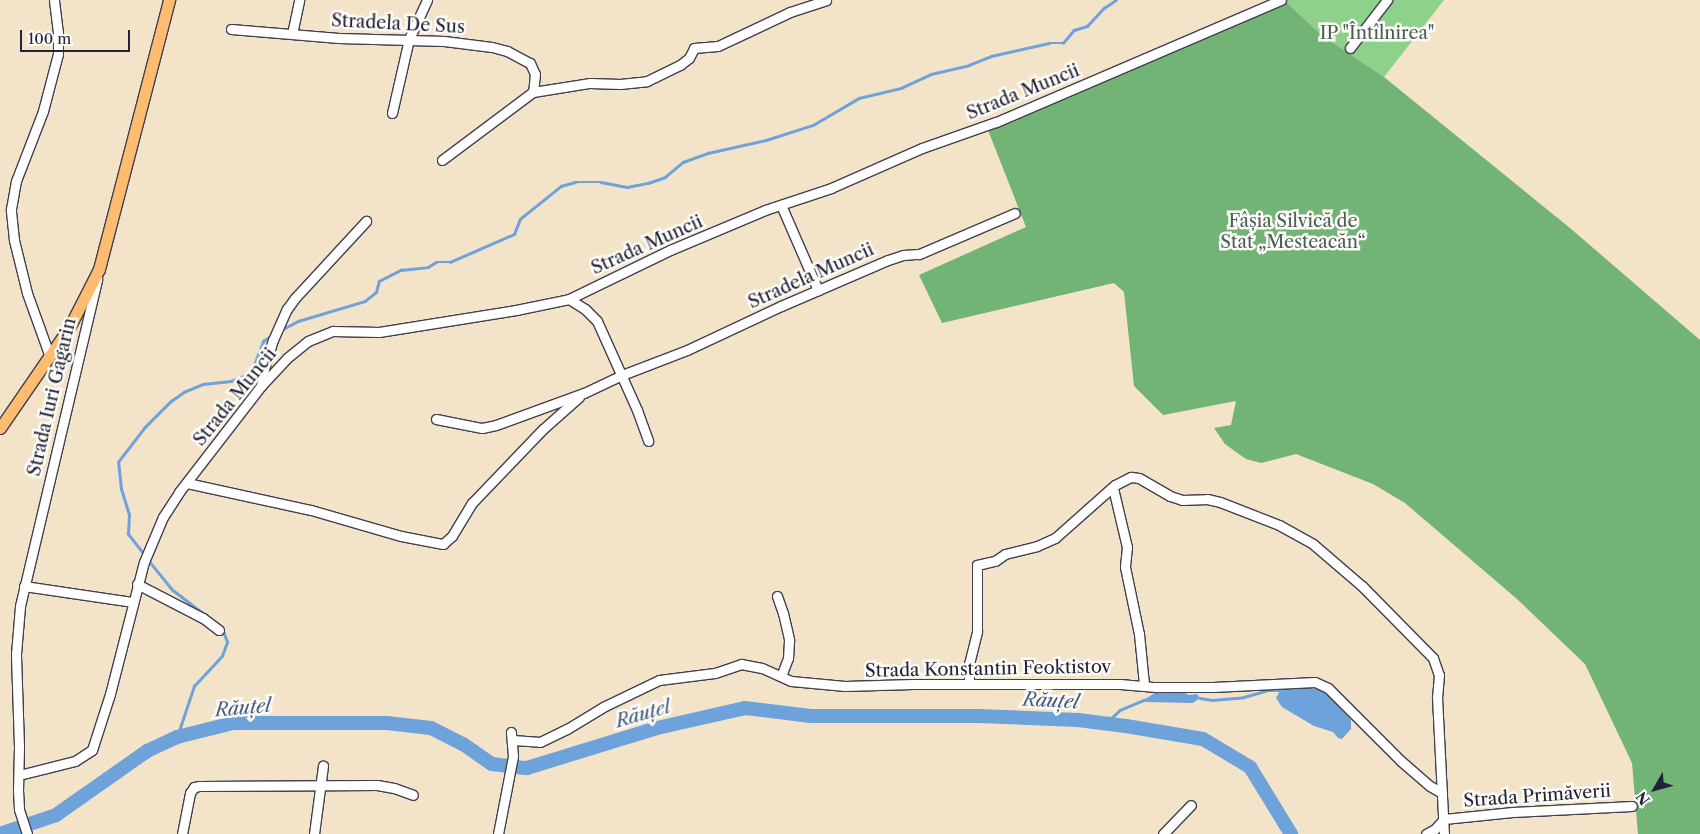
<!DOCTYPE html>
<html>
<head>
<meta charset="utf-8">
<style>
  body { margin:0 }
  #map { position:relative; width:1700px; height:834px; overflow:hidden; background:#f3e3c9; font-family:"Libre Caslon Text",serif }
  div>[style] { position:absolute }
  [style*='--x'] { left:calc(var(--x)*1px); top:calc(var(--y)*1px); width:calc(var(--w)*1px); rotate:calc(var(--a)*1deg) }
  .green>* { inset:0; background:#8ed18a }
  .forest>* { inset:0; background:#72b376 }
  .water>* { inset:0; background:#6ea2da }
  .stream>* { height:2.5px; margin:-1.25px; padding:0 1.25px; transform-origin:1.25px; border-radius:1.25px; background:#6ea2da }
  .river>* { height:14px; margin:-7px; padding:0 7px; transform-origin:7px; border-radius:7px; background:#6ea2da }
  .roads { filter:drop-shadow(1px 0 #413f50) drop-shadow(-1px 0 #413f50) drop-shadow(0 1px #413f50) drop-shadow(0 -1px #413f50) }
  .minor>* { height:9px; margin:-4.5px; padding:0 4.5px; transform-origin:4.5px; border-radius:4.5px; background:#fff }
  .major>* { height:11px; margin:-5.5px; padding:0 5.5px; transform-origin:5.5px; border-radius:5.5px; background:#fdbc70 }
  span { translate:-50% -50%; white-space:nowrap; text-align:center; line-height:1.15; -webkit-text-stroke:5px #fdfcf7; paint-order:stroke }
  .street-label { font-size:18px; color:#22223b }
  .park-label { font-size:18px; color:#485f57 }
  .water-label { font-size:19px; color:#445c83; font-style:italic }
  .north { position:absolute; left:1630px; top:764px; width:50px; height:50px; -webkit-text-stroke:4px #fdfcf7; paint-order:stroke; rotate:232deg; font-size:14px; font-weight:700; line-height:20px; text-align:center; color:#22223b }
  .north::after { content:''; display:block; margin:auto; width:18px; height:22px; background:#22223b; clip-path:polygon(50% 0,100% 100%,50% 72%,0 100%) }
  .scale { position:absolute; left:20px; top:30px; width:110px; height:22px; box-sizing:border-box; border:2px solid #22223b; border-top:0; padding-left:6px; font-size:15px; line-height:18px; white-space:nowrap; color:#22223b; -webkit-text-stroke:4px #fdfcf7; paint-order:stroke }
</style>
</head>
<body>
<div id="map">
  <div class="green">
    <i style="clip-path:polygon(1284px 0,1444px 0,1384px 77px,1323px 36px)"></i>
  </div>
  <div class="forest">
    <i style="clip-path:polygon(1286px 2px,1323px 36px,1384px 77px,1570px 228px,1700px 340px,1700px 834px,1638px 834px,1632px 763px,1585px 664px,1517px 599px,1405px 503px,1373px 484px,1296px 454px,1261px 463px,1246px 459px,1225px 444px,1214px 428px,1231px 425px,1236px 401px,1163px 415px,1134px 386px,1124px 292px,1114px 283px,942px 323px,919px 275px,1026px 227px,988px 130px)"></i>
  </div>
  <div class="water">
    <i style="clip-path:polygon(1288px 687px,1307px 687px,1324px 691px,1346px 714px,1351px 720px,1351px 729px,1342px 739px,1338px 738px,1333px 732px,1314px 726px,1282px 707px,1276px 698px,1280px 691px)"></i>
    <i style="clip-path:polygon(1181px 691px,1189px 695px,1197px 694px,1200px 698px,1193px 703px,1146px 702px,1144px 700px,1156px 692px,1169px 693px)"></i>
  </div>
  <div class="stream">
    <i style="--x:283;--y:329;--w:17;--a:-28"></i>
    <i style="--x:298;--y:321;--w:70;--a:-16.6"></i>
    <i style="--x:365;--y:301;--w:14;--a:-39"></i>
    <i style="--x:376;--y:292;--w:11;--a:-75"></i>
    <i style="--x:379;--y:281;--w:25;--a:-27"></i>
    <i style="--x:401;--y:270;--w:27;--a:-6"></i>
    <i style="--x:428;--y:267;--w:9;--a:-32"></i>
    <i style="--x:436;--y:262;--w:14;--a:0"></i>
    <i style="--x:450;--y:262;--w:70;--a:-23.6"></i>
    <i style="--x:514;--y:234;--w:16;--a:-68"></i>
    <i style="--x:520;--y:219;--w:53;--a:-38.8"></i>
    <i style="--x:561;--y:186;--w:15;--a:-16"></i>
    <i style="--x:575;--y:182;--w:26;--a:0"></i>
    <i style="--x:601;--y:182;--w:26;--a:11"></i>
    <i style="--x:627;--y:187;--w:21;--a:-11"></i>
    <i style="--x:648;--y:183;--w:18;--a:-19"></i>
    <i style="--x:665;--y:177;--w:23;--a:-40"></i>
    <i style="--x:683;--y:162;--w:27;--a:-20"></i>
    <i style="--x:708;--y:153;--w:59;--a:-12.6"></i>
    <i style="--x:766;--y:140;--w:49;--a:-17.7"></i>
    <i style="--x:813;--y:125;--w:53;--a:-30.4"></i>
    <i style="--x:859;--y:98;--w:43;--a:-13.4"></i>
    <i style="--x:901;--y:88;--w:33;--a:-25"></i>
    <i style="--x:931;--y:74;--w:39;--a:-13"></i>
    <i style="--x:969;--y:65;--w:24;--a:-22"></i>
    <i style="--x:991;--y:56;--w:59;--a:-12.6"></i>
    <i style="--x:1049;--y:43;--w:14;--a:0"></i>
    <i style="--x:1063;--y:43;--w:17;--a:-50"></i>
    <i style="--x:1074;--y:30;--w:14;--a:-17"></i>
    <i style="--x:1087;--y:26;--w:25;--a:-47"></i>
    <i style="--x:1104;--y:8;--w:14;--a:-34"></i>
    <i style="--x:142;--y:552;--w:23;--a:-128"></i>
    <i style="--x:128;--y:534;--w:19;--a:-87"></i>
    <i style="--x:129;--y:515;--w:27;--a:-107"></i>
    <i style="--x:121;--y:489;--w:27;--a:-96"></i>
    <i style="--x:118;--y:462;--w:44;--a:-52.4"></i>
    <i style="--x:145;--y:427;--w:37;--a:-45"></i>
    <i style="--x:171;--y:401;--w:16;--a:-35"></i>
    <i style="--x:184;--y:392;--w:21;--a:-23"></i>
    <i style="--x:203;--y:384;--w:28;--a:-6"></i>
    <i style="--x:231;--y:381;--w:22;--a:-22"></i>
    <i style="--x:251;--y:373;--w:34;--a:-69"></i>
    <i style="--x:263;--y:341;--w:6;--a:-31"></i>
    <i style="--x:150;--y:562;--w:36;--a:51"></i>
    <i style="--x:173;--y:590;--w:56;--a:37.7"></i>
    <i style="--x:1200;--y:698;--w:12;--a:9"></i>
    <i style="--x:1212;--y:700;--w:32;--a:-5"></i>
    <i style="--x:1244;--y:697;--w:22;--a:-16"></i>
    <i style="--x:1265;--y:691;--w:15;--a:0"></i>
    <i style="--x:1106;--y:723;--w:19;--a:-43"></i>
    <i style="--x:1120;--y:710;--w:26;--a:-23"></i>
    <i style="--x:177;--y:737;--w:54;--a:-71.6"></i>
    <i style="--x:194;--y:686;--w:41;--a:-47"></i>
    <i style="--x:222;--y:656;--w:15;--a:-70"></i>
    <i style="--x:227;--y:642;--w:12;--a:-110"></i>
  </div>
  <div class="river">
    <i style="--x:0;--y:834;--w:59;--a:-18.7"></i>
    <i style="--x:56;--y:815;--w:111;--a:-35.1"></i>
    <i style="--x:147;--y:751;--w:33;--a:-25"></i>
    <i style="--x:177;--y:737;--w:58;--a:-14"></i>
    <i style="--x:233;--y:723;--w:154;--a:0"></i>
    <i style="--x:387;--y:723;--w:44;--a:6.5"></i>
    <i style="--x:431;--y:728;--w:36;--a:27"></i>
    <i style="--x:463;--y:744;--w:35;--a:35"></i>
    <i style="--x:492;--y:764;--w:35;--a:7"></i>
    <i style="--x:527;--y:768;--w:136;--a:-17.1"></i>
    <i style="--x:657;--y:728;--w:90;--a:-12.8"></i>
    <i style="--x:745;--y:708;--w:66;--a:6.9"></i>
    <i style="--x:811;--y:716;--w:168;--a:0"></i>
    <i style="--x:979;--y:716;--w:99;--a:2.3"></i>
    <i style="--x:1078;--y:720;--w:48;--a:7.1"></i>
    <i style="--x:1126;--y:726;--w:78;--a:9.6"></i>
    <i style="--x:1203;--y:739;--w:55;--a:30.8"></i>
    <i style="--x:1250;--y:767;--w:79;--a:58.5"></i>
  </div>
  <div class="roads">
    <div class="minor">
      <i style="--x:231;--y:29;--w:108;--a:4.8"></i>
      <i style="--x:339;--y:38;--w:105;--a:1.6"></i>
      <i style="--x:444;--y:41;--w:48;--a:7.1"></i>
      <i style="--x:492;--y:47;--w:16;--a:15"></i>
      <i style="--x:507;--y:51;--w:26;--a:28"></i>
      <i style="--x:530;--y:63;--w:12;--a:66"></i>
      <i style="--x:535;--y:74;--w:18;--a:96"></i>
      <i style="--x:292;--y:34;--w:35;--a:-78"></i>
      <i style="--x:1350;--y:48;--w:61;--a:-52.4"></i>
      <i style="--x:392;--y:113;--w:76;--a:-77.1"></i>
      <i style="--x:409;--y:39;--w:43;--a:-65.2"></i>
      <i style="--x:442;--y:160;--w:114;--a:-36.8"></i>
      <i style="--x:533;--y:92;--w:58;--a:-9"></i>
      <i style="--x:590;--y:83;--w:30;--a:2"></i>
      <i style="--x:620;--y:84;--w:27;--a:-6"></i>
      <i style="--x:647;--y:81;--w:37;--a:-26"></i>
      <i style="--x:680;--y:65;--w:11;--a:-38"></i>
      <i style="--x:689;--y:58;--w:11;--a:-63"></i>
      <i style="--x:694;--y:48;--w:24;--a:-5"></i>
      <i style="--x:718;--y:46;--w:80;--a:-25.3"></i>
      <i style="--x:790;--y:12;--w:38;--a:-18"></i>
      <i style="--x:781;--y:205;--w:93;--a:66.5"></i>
      <i style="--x:569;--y:299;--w:19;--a:32"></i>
      <i style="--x:585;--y:309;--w:17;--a:45"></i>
      <i style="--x:597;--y:321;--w:98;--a:65.8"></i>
      <i style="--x:637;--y:410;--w:33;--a:70"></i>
      <i style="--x:50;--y:357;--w:68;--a:-109.8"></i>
      <i style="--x:27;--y:293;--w:55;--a:-103.8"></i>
      <i style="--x:14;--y:240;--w:31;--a:-96"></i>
      <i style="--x:11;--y:209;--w:28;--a:-80"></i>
      <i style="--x:16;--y:181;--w:75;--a:-68.9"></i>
      <i style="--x:43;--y:111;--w:59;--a:-75.3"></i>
      <i style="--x:58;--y:54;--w:21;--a:-90"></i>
      <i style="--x:58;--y:33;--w:33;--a:-97"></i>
      <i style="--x:261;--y:386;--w:17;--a:-80"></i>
      <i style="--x:264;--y:369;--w:30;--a:-73"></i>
      <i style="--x:273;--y:340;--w:34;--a:-66"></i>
      <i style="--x:287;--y:309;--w:14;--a:-54"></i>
      <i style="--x:295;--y:298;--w:105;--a:-47.3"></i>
      <i style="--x:436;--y:419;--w:47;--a:11.1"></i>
      <i style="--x:482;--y:428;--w:14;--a:-12"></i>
      <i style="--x:496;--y:425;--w:94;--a:-20"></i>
      <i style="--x:584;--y:393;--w:42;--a:-25.3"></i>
      <i style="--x:622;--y:375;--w:70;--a:-21"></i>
      <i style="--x:687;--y:350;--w:104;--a:-25.1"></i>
      <i style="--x:781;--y:306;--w:116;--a:-23.3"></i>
      <i style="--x:888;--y:260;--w:16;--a:-18"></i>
      <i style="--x:903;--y:255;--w:16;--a:-4"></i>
      <i style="--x:919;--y:254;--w:104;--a:-23.1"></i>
      <i style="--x:187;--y:483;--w:127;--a:12.3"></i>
      <i style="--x:311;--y:510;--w:94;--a:16.1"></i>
      <i style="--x:401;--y:536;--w:43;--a:10.8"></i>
      <i style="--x:443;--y:544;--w:12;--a:-42"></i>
      <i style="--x:452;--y:536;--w:39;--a:-59"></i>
      <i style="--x:472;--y:503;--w:103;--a:-46.2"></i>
      <i style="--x:543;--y:429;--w:48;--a:-41.6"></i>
      <i style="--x:1113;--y:488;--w:61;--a:76.7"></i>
      <i style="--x:1127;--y:547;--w:20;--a:96"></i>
      <i style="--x:1125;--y:567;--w:68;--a:78.2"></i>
      <i style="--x:1139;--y:634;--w:50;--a:84.3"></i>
      <i style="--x:137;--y:584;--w:74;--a:27.3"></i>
      <i style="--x:203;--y:618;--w:20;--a:37"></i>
      <i style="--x:24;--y:586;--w:109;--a:8.4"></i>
      <i style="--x:777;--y:596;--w:18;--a:71"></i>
      <i style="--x:783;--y:613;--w:28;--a:77"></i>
      <i style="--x:789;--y:640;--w:18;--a:93"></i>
      <i style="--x:788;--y:658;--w:19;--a:111"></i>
      <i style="--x:969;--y:684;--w:20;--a:-90"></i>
      <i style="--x:969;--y:664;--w:34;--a:-76"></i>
      <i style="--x:977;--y:631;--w:66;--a:-90"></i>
      <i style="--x:977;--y:565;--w:18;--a:-13"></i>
      <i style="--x:995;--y:561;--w:12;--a:-35"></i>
      <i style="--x:1005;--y:554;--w:33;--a:-14"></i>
      <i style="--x:1037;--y:546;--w:20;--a:-24"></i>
      <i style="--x:1055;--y:538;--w:80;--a:-41.5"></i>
      <i style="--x:1115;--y:485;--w:18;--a:-27"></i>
      <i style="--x:1131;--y:477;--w:8;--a:7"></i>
      <i style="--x:1139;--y:478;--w:36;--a:30"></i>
      <i style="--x:1170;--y:496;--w:13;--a:18"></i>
      <i style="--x:1182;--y:500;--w:25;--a:-2"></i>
      <i style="--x:1207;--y:499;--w:13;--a:13"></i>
      <i style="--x:1220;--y:502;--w:63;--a:21.3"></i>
      <i style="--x:1279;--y:525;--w:39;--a:29"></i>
      <i style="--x:1313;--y:544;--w:65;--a:40.6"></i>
      <i style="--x:1362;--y:586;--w:101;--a:45.4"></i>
      <i style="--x:1433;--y:658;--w:18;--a:71"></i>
      <i style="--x:1439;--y:675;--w:22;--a:95"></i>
      <i style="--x:1437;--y:697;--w:137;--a:87.1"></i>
      <i style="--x:513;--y:740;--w:27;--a:4"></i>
      <i style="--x:540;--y:742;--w:30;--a:-26"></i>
      <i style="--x:567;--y:729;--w:44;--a:-31.2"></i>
      <i style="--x:605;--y:706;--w:60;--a:-25.7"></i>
      <i style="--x:659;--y:680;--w:56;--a:-7.1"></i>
      <i style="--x:715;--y:673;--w:28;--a:-19"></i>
      <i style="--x:741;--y:664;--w:21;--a:11"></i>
      <i style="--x:762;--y:668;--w:32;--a:24"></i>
      <i style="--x:791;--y:681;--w:54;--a:5.3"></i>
      <i style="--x:845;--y:686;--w:68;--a:-1.7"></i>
      <i style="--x:913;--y:684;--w:207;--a:0"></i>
      <i style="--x:1120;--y:684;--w:36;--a:5"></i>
      <i style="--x:1156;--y:687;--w:57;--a:0"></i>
      <i style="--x:1213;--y:687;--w:102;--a:-2.8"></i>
      <i style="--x:1315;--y:682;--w:14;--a:25"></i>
      <i style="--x:1328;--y:688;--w:103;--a:45"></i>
      <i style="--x:1401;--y:761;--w:38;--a:41"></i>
      <i style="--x:1430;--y:786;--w:14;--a:30"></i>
      <i style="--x:19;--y:775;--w:58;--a:-14"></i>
      <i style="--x:75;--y:761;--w:20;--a:-33"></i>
      <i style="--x:92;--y:750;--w:59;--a:-72.2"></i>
      <i style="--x:110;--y:694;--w:136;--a:-75.6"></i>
      <i style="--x:144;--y:562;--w:49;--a:-67.1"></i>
      <i style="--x:163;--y:517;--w:30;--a:-57"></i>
      <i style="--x:179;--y:492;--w:134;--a:-52.3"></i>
      <i style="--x:261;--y:386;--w:38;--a:-47"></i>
      <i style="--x:287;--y:358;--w:27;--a:-39"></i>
      <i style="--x:308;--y:341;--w:27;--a:-22"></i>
      <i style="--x:333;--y:331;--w:46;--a:1.2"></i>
      <i style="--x:379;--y:332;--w:139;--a:-9.1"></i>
      <i style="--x:516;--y:310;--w:54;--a:-11.7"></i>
      <i style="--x:569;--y:299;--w:112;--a:-25.9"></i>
      <i style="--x:670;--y:250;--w:103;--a:-22.8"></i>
      <i style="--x:765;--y:210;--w:70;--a:-18.4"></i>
      <i style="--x:831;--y:188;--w:99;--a:-23.7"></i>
      <i style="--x:922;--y:148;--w:78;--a:-19.4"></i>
      <i style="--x:996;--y:122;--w:310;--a:-23.2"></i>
      <i style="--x:27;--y:834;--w:26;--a:-108"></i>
      <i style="--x:19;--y:809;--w:18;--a:-93"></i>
      <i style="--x:18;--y:791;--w:45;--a:-88.7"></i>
      <i style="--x:19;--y:746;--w:92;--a:-91.9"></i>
      <i style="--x:16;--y:654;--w:48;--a:-85.2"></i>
      <i style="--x:20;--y:606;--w:336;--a:-76.7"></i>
      <i style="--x:182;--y:834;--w:42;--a:-79"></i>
      <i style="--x:190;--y:793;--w:7;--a:-56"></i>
      <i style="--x:194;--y:787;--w:5;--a:-11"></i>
      <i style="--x:199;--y:786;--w:178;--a:-0.3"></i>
      <i style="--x:377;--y:785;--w:17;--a:10"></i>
      <i style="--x:394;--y:788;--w:20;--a:20"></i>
      <i style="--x:314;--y:834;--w:69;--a:-82.5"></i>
      <i style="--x:498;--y:834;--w:79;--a:-79.1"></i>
      <i style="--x:513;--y:756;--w:24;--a:-95"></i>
      <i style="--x:1163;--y:834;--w:40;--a:-46"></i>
      <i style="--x:1426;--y:834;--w:10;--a:-29"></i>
      <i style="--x:1435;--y:829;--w:13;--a:-48"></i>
      <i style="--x:1444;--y:819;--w:69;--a:-5.8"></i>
      <i style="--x:1513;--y:812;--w:119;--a:-2.9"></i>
    </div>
    <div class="major">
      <i style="--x:0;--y:428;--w:124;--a:-55.5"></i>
      <i style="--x:70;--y:326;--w:64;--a:-63"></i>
      <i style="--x:99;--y:269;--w:278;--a:-75.4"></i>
    </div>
  </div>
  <div class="street-label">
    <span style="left:398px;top:24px;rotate:3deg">Stradela De Sus</span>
    <span style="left:1023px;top:92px;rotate:-22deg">Strada Muncii</span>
    <span style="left:647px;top:245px;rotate:-24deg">Strada Muncii</span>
    <span style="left:811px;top:276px;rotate:-24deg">Stradela Muncii</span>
    <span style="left:52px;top:397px;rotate:-77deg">Strada Iuri Gagarin</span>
    <span style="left:235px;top:397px;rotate:-51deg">Strada Muncii</span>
    <span style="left:988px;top:669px;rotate:-1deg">Strada Konstantin Feoktistov</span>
    <span style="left:1537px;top:796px;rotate:-4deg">Strada Primăverii</span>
  </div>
  <div class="park-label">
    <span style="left:1377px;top:33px">IP "Întîlnirea"</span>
    <span style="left:1293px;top:232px">Fâșia Silvică de<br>Stat „Mesteacăn“</span>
  </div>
  <div class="water-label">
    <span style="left:1051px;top:701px;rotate:3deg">Răuțel</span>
    <span style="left:243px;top:708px;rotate:-5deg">Răuțel</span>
    <span style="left:643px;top:714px;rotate:-16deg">Răuțel</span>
  </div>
  <div class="north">N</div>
  <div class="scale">100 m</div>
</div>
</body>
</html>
